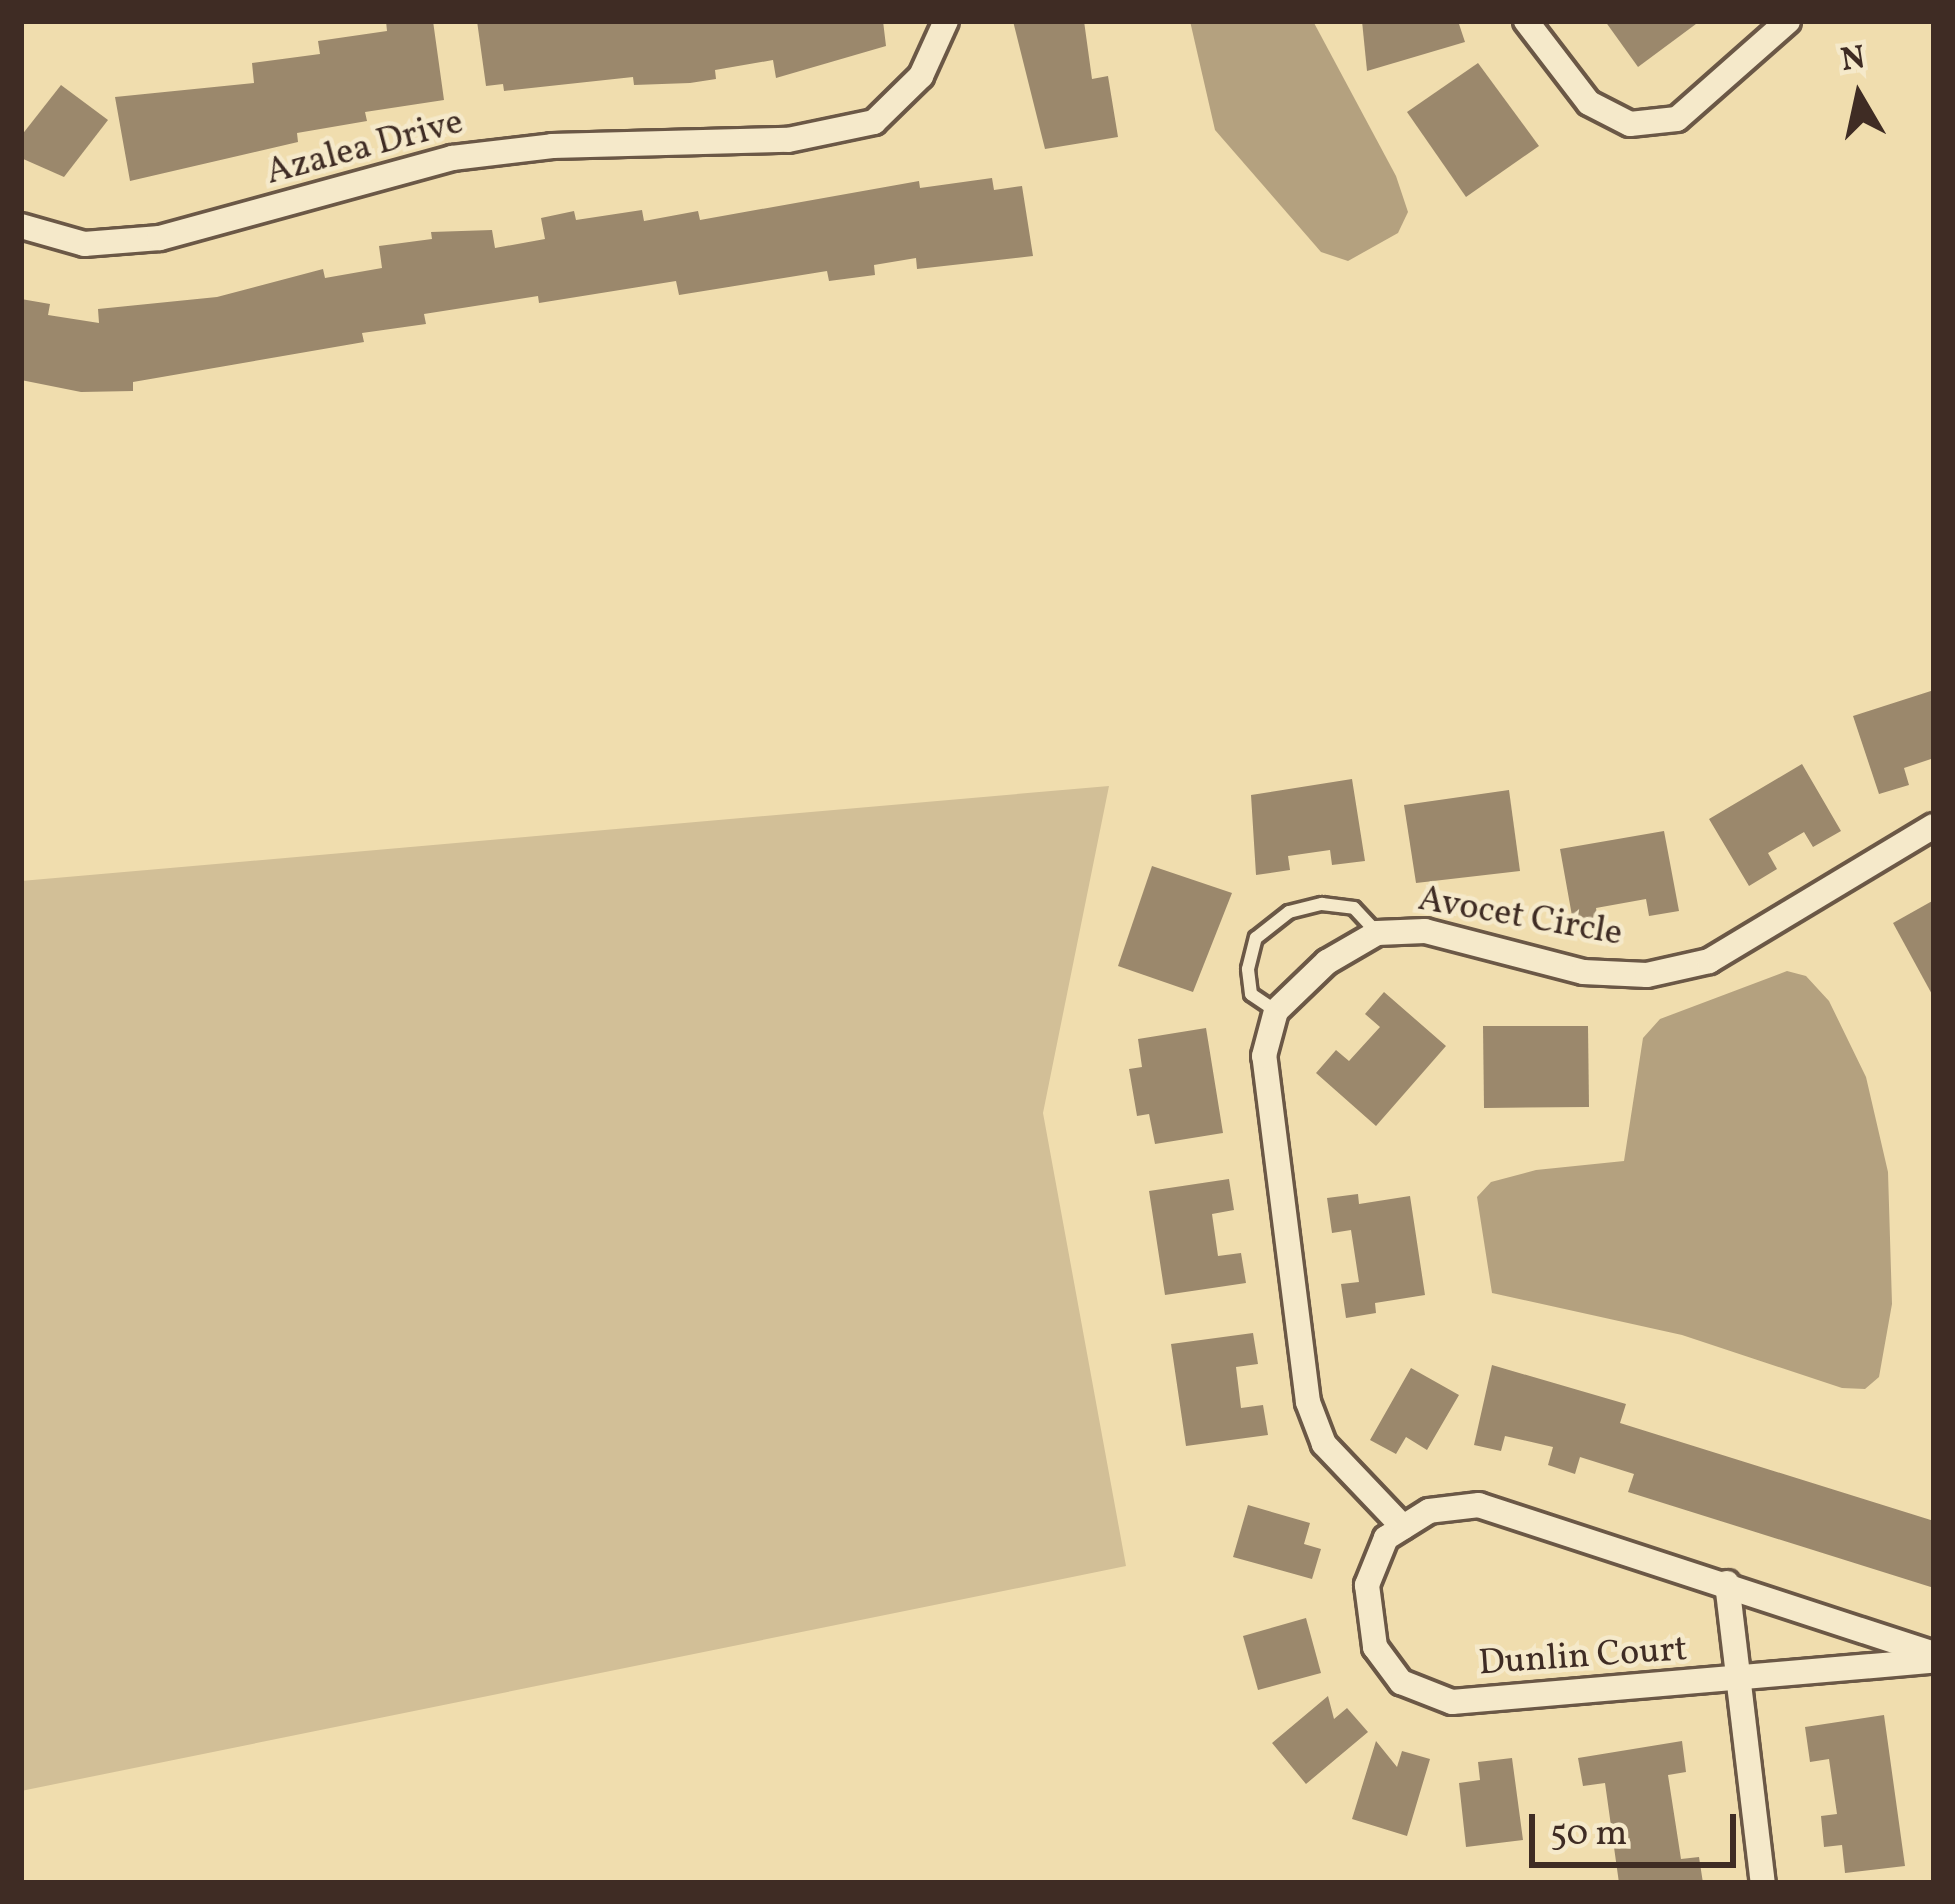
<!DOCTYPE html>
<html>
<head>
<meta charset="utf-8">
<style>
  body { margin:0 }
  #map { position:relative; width:1955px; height:1904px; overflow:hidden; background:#f0ddae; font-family:Vollkorn,serif }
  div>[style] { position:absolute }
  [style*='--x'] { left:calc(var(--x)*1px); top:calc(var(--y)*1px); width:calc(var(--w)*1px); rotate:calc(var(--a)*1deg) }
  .green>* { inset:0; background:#d2bf97 }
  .water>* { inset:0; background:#b4a17f }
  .building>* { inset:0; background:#9b886c }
  .roads { filter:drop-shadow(3px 0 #6b5846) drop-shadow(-3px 0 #6b5846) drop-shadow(0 3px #6b5846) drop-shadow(0 -3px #6b5846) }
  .lane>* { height:12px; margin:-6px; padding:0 6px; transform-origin:6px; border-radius:6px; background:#f5e9ca }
  .street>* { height:24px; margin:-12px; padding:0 12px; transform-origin:12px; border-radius:12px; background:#f5e9ca }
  span { translate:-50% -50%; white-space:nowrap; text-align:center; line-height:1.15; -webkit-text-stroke:9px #f5e9ca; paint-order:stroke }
  .street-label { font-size:36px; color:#3f2c24 }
  .frame { position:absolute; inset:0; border:24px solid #3f2c24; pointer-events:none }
  .north { position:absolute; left:1799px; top:36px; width:120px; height:120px; -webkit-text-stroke:9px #f5e9ca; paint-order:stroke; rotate:351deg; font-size:33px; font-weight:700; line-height:48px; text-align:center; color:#3f2c24 }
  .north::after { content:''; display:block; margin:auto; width:42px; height:54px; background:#3f2c24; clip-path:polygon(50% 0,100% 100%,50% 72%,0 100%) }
  .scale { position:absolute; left:1529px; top:1814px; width:207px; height:54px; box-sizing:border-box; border:6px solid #3f2c24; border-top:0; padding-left:15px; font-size:36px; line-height:42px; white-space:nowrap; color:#3f2c24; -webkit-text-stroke:9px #f5e9ca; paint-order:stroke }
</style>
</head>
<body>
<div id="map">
  <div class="green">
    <i style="clip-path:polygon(1109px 786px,1043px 1113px,1126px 1566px,21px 1791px,21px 881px)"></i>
  </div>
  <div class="water">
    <i style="clip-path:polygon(1190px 21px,1313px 21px,1396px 176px,1408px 212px,1398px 233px,1348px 261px,1321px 252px,1215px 130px)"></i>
    <i style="clip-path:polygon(1787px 971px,1806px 976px,1829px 1001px,1866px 1077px,1888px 1172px,1892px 1304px,1879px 1377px,1865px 1389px,1842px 1388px,1682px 1335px,1492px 1293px,1477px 1197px,1491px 1182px,1536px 1170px,1624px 1161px,1643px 1038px,1660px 1019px)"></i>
  </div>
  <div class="building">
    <i style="clip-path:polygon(386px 21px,433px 21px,444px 100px,365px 112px,367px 121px,297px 133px,298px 142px,130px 181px,115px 97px,254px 83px,252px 63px,320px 54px,318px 41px,387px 31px)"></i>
    <i style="clip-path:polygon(477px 21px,883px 21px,886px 46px,776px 78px,773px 60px,715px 70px,716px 79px,690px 83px,634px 85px,633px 77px,504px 91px,503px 84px,486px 86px)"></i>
    <i style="clip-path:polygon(1013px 21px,1084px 21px,1092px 79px,1108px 76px,1118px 137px,1045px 149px)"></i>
    <i style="clip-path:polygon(1362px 21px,1458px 21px,1465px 42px,1367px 71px)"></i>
    <i style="clip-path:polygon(1605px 21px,1700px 21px,1638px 67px)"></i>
    <i style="clip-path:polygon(1478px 63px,1539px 146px,1466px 197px,1407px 112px)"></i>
    <i style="clip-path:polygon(61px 85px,108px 120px,64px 177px,21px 158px,21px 136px)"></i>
    <i style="clip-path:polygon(992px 178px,994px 190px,1022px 186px,1033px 256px,917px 269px,916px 258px,874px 265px,875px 275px,829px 281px,827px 271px,679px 295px,676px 281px,539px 303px,538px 296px,424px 314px,426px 324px,362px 333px,364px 342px,133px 382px,133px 391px,81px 392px,21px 380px,21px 299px,50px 304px,48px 315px,99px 323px,98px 309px,217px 297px,323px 269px,325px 278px,382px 268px,379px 246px,432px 239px,431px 232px,492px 230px,495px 248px,545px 239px,541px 218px,574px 211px,576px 220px,642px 210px,644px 221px,698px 211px,700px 220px,919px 181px,920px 188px)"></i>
    <i style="clip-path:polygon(1934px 690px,1934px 758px,1904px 768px,1909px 785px,1879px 794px,1853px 716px)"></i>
    <i style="clip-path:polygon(1802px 764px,1841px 831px,1813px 847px,1804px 832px,1768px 853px,1777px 869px,1749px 886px,1709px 819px)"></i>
    <i style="clip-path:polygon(1352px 779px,1365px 861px,1332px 865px,1330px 850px,1288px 856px,1290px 870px,1256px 875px,1251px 795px)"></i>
    <i style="clip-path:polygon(1509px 790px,1520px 871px,1416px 883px,1404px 805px)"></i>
    <i style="clip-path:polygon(1664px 831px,1679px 911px,1649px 916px,1646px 899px,1596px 908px,1599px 923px,1574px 927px,1560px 849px)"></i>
    <i style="clip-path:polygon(1152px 866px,1232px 893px,1193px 992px,1118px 966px)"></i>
    <i style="clip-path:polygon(1934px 900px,1934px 998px,1893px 923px)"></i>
    <i style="clip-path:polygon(1384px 992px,1446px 1046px,1376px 1126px,1316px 1073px,1336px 1050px,1349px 1061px,1380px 1027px,1365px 1014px)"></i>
    <i style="clip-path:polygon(1483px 1026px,1588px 1026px,1589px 1107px,1484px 1108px)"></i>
    <i style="clip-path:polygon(1206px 1028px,1223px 1133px,1155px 1144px,1149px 1114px,1137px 1116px,1129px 1069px,1142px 1067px,1138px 1039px)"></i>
    <i style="clip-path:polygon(1229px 1179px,1234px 1210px,1212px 1214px,1218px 1256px,1241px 1253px,1246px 1283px,1165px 1295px,1149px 1191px)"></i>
    <i style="clip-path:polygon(1358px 1194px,1359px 1204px,1410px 1196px,1425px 1295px,1375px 1303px,1376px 1313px,1346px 1318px,1341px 1284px,1359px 1282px,1351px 1230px,1332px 1233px,1327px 1198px)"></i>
    <i style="clip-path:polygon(1253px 1333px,1258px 1364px,1236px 1367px,1241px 1408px,1263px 1405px,1268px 1435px,1186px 1446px,1171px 1344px)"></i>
    <i style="clip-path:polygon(1492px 1365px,1626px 1404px,1620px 1423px,1934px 1521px,1934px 1588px,1628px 1492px,1634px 1474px,1580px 1457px,1575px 1474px,1548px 1465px,1553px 1447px,1505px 1436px,1501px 1451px,1474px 1445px)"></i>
    <i style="clip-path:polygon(1411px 1368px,1459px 1395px,1427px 1450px,1406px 1437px,1396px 1454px,1370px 1440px)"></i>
    <i style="clip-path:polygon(1248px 1505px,1310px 1523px,1304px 1544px,1321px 1549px,1312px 1579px,1233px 1557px)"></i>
    <i style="clip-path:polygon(1306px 1618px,1321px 1673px,1258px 1690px,1243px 1636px)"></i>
    <i style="clip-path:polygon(1328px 1696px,1334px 1719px,1347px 1708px,1368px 1732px,1306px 1784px,1272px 1743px)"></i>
    <i style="clip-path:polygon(1884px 1715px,1905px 1866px,1845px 1873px,1842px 1845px,1824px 1847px,1821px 1816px,1837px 1814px,1829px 1759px,1810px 1762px,1805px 1727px)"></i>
    <i style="clip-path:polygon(1376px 1741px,1397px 1767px,1402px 1751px,1430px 1759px,1407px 1836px,1352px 1819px)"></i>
    <i style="clip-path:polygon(1682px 1741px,1686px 1772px,1668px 1775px,1681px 1859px,1699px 1857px,1703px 1883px,1619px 1883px,1605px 1783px,1583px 1786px,1578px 1758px)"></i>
    <i style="clip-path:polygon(1512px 1758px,1523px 1840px,1466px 1847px,1459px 1783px,1480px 1780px,1478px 1762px)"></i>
  </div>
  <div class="roads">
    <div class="lane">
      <i style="--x:1276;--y:1011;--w:30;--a:-146"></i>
      <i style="--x:1251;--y:994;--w:25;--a:-97"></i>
      <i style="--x:1248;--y:969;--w:32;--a:-76"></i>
      <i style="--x:1256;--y:938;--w:42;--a:-38.2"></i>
      <i style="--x:1289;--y:912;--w:34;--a:-14"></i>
      <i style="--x:1322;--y:904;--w:32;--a:7"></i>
      <i style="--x:1354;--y:908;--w:34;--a:47"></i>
    </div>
    <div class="street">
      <i style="--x:1526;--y:21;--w:103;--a:52.5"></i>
      <i style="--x:1589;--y:103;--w:46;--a:27.1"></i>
      <i style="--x:1630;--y:124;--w:47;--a:-6.1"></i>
      <i style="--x:1677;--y:119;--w:148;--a:-41.4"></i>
      <i style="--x:21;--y:226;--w:66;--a:15.9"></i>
      <i style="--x:84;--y:244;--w:76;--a:-4.5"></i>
      <i style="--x:160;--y:238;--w:303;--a:-15.3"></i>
      <i style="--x:452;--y:158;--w:101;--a:-6.8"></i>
      <i style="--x:552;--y:146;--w:236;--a:-1.5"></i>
      <i style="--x:788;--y:140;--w:88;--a:-11.8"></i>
      <i style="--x:874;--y:122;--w:66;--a:-44.4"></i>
      <i style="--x:921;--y:76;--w:60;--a:-65.6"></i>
      <i style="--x:1403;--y:1527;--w:115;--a:-133.6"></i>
      <i style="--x:1324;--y:1444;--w:45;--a:-110.9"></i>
      <i style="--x:1308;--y:1402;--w:349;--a:-97.2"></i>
      <i style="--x:1264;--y:1056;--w:47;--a:-75.1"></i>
      <i style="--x:1276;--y:1011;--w:71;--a:-43.9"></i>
      <i style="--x:1327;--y:962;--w:58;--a:-30.1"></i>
      <i style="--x:1377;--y:933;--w:48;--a:-2.4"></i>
      <i style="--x:1425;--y:931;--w:163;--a:14.5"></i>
      <i style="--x:1583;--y:972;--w:64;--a:2.7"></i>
      <i style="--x:1647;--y:975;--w:64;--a:-12.7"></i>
      <i style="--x:1709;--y:961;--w:262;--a:-31"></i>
      <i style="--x:1727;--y:1583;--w:302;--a:83.2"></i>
      <i style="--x:1934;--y:1654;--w:479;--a:-161.9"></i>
      <i style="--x:1479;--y:1505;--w:50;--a:173.2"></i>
      <i style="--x:1429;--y:1511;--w:51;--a:147.9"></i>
      <i style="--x:1386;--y:1538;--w:51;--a:112"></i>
      <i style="--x:1367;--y:1585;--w:63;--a:82.6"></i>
      <i style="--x:1375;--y:1647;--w:44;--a:53.4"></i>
      <i style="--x:1401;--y:1682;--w:55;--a:21.4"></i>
      <i style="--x:1452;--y:1702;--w:484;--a:-4.9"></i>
    </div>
  </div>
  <div class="street-label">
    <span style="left:365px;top:149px;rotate:-15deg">Azalea Drive</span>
    <span style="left:1520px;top:918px;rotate:10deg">Avocet Circle</span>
    <span style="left:1583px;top:1658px;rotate:-4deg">Dunlin Court</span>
  </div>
  <div class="frame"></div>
  <div class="north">N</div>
  <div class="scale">50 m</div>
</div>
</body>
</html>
